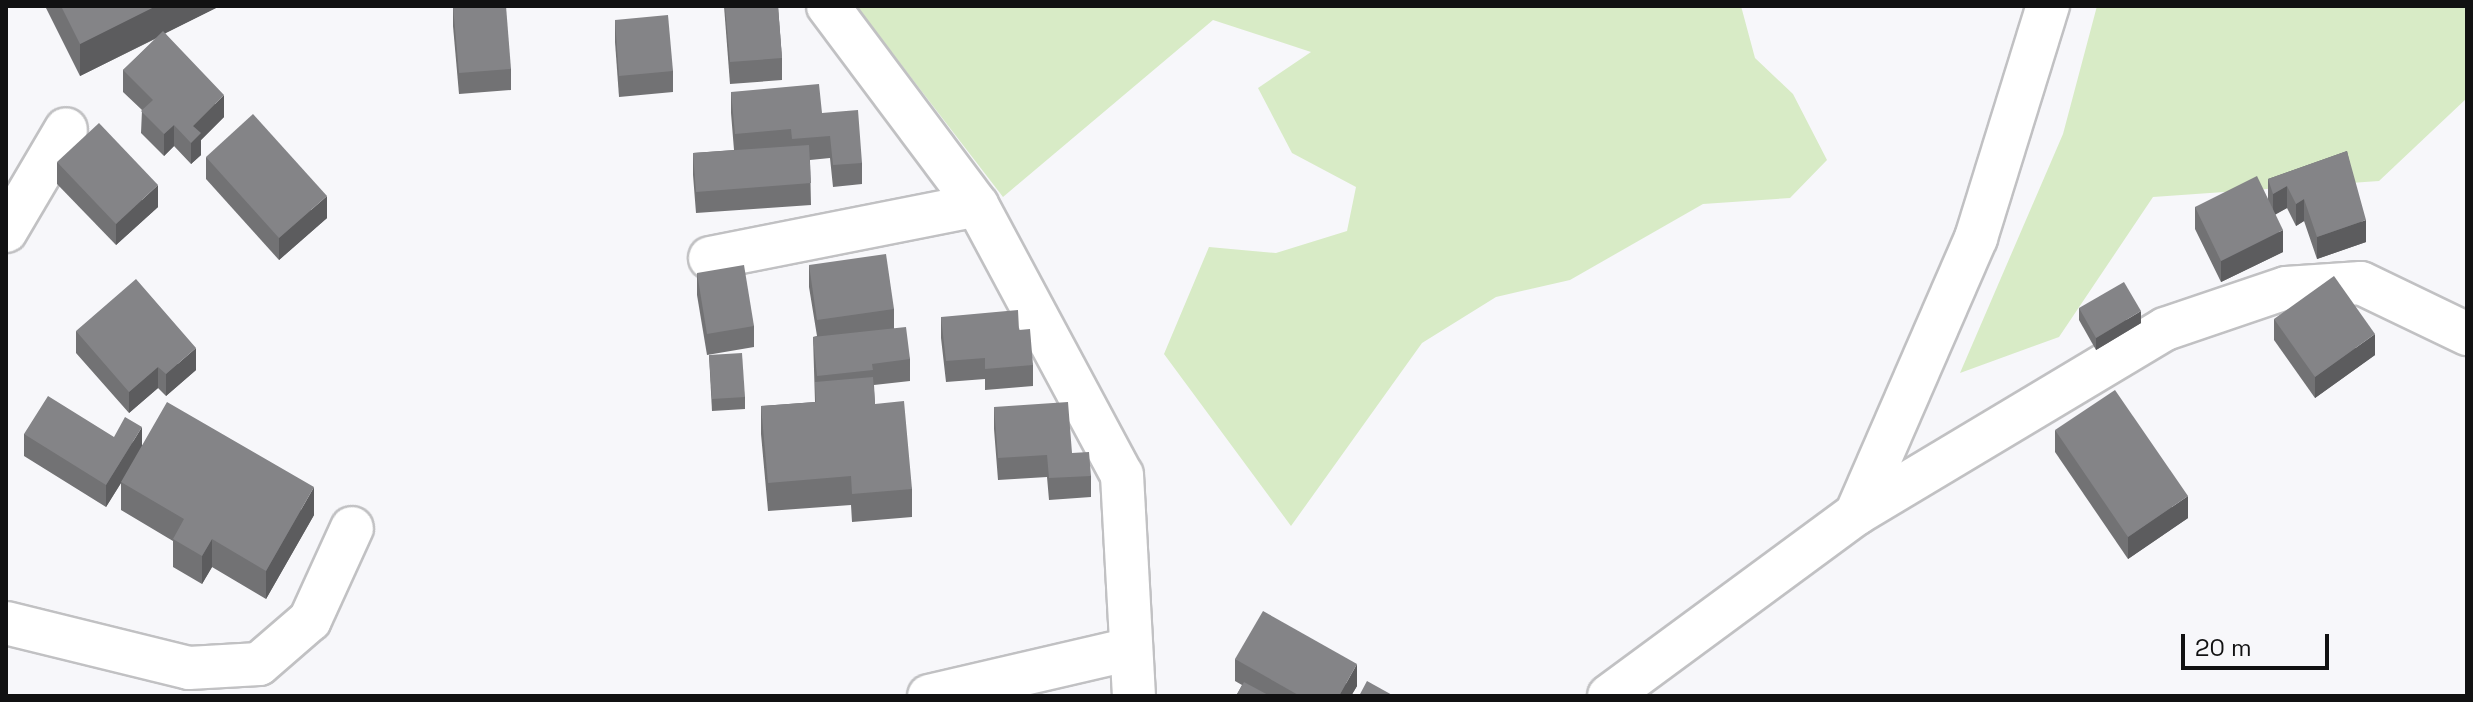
<!DOCTYPE html>
<html>
<head>
<meta charset="utf-8">
<style>
  body { margin:0 }
  #map { position:relative; width:2473px; height:702px; overflow:hidden; background:#f7f7fa; font-family:"Space Grotesk",sans-serif }
  div>[style] { position:absolute }
  [style*='--x'] { left:calc(var(--x)*1px); top:calc(var(--y)*1px); width:calc(var(--w)*1px); rotate:calc(var(--a)*1deg) }
  .green>* { inset:0; background:#d8ebc6 }
  .roads { filter:drop-shadow(2px 0 #c1c1c3) drop-shadow(-2px 0 #c1c1c3) drop-shadow(0 2px #c1c1c3) drop-shadow(0 -2px #c1c1c3) }
  .minor>* { height:42px; margin:-21px; padding:0 21px; transform-origin:21px; border-radius:21px; background:#fff }
  .wall>* { inset:0; background:#727274 }
  .shaded-wall>* { inset:0; background:#5c5c5e }
  .building>* { inset:0; background:#848487 }
  span { translate:-50% -50%; white-space:nowrap; text-align:center; line-height:1.15; -webkit-text-stroke:8px #f7f7fa; paint-order:stroke }
  .frame { position:absolute; inset:0; border:8px solid #111112; pointer-events:none }
  .scale { position:absolute; left:2181px; top:634px; width:148px; height:36px; box-sizing:border-box; border:4px solid #111112; border-top:0; padding-left:10px; font-size:24px; line-height:28px; white-space:nowrap; color:#111112; -webkit-text-stroke:6px #f7f7fa; paint-order:stroke }
</style>
</head>
<body>
<div id="map">
  <div class="green">
    <i style="clip-path:polygon(856px 6px,1741px 6px,1755px 58px,1793px 94px,1827px 160px,1790px 198px,1703px 204px,1570px 280px,1496px 297px,1422px 343px,1291px 526px,1164px 354px,1209px 247px,1276px 253px,1347px 231px,1356px 187px,1292px 153px,1258px 88px,1311px 52px,1213px 20px,1003px 197px)"></i>
    <i style="clip-path:polygon(2097px 6px,2467px 6px,2467px 98px,2379px 181px,2153px 197px,2059px 337px,1960px 373px,2063px 134px)"></i>
  </div>
  <div class="roads">
    <div class="minor">
      <i style="--x:828;--y:6;--w:249;--a:53.2"></i>
      <i style="--x:977;--y:205;--w:306;--a:61.8"></i>
      <i style="--x:1122;--y:475;--w:221;--a:86.9"></i>
      <i style="--x:6;--y:231;--w:118;--a:-59.5"></i>
      <i style="--x:710;--y:258;--w:272;--a:-11.2"></i>
      <i style="--x:1856;--y:514;--w:360;--a:-30.9"></i>
      <i style="--x:2165;--y:329;--w:128;--a:-18.7"></i>
      <i style="--x:2286;--y:288;--w:75;--a:-3.8"></i>
      <i style="--x:2361;--y:283;--w:118;--a:25.7"></i>
      <i style="--x:6;--y:623;--w:188;--a:13.8"></i>
      <i style="--x:189;--y:668;--w:70;--a:-3.3"></i>
      <i style="--x:259;--y:664;--w:67;--a:-40.8"></i>
      <i style="--x:310;--y:620;--w:101;--a:-65.5"></i>
      <i style="--x:929;--y:696;--w:203;--a:-13.1"></i>
      <i style="--x:1609;--y:696;--w:307;--a:-36.4"></i>
      <i style="--x:1856;--y:514;--w:301;--a:-66.5"></i>
      <i style="--x:1976;--y:238;--w:243;--a:-72.8"></i>
    </div>
  </div>
  <div class="wall">
    <i style="clip-path:polygon(45px 6px,220px 6px,165px 33px,224px 117px,201px 140px,201px 155px,191px 164px,174px 146px,164px 156px,141px 133px,142px 110px,123px 92px,123px 70px,157px 38px,80px 76px)"></i>
    <i style="clip-path:polygon(453px 6px,511px 69px,511px 90px,459px 94px,453px 26px)"></i>
    <i style="clip-path:polygon(724px 6px,778px 6px,782px 58px,782px 80px,730px 84px)"></i>
    <i style="clip-path:polygon(615px 20px,673px 71px,673px 92px,619px 97px,615px 42px)"></i>
    <i style="clip-path:polygon(731px 92px,822px 113px,862px 163px,862px 184px,833px 187px,830px 158px,810px 160px,811px 205px,696px 213px,693px 175px,693px 153px,734px 150px,731px 113px)"></i>
    <i style="clip-path:polygon(2347px 151px,2366px 242px,2317px 259px,2304px 221px,2296px 226px,2287px 208px,2275px 214px,2283px 252px,2221px 282px,2195px 229px,2195px 207px,2268px 200px,2268px 179px)"></i>
    <i style="clip-path:polygon(206px 157px,327px 218px,279px 260px,206px 179px)"></i>
    <i style="clip-path:polygon(57px 162px,158px 207px,116px 245px,57px 184px)"></i>
    <i style="clip-path:polygon(809px 265px,894px 309px,894px 328px,910px 359px,910px 381px,874px 385px,875px 404px,912px 489px,912px 517px,852px 522px,851px 505px,768px 511px,761px 434px,761px 406px,815px 402px,813px 337px,817px 336px,809px 287px)"></i>
    <i style="clip-path:polygon(697px 273px,754px 326px,754px 347px,707px 355px,697px 295px)"></i>
    <i style="clip-path:polygon(2079px 308px,2141px 323px,2096px 350px,2079px 320px)"></i>
    <i style="clip-path:polygon(941px 317px,1019px 330px,1033px 365px,1033px 386px,985px 390px,985px 379px,946px 382px,941px 338px)"></i>
    <i style="clip-path:polygon(2274px 319px,2375px 355px,2315px 398px,2274px 340px)"></i>
    <i style="clip-path:polygon(76px 331px,196px 370px,166px 396px,158px 388px,129px 413px,76px 353px)"></i>
    <i style="clip-path:polygon(709px 355px,745px 397px,745px 409px,712px 411px)"></i>
    <i style="clip-path:polygon(994px 407px,1072px 453px,1091px 476px,1091px 497px,1049px 500px,1047px 477px,998px 480px,994px 429px)"></i>
    <i style="clip-path:polygon(2055px 430px,2188px 518px,2128px 559px,2055px 452px)"></i>
    <i style="clip-path:polygon(24px 434px,114px 437px,142px 445px,314px 515px,266px 599px,212px 567px,202px 584px,173px 567px,173px 541px,121px 510px,121px 483px,106px 507px,24px 456px)"></i>
    <i style="clip-path:polygon(1235px 659px,1357px 686px,1351px 696px,1236px 696px,1242px 685px,1235px 681px)"></i>
  </div>
  <div class="shaded-wall">
    <i style="clip-path:polygon(156px 6px,220px 6px,80px 76px,80px 44px)"></i>
    <i style="clip-path:polygon(224px 95px,224px 117px,201px 140px,201px 155px,191px 164px,191px 143px,193px 126px)"></i>
    <i style="clip-path:polygon(174px 125px,174px 146px,164px 156px,164px 134px)"></i>
    <i style="clip-path:polygon(158px 185px,158px 207px,116px 245px,116px 224px)"></i>
    <i style="clip-path:polygon(2287px 186px,2287px 208px,2273px 216px,2273px 194px)"></i>
    <i style="clip-path:polygon(327px 196px,327px 218px,279px 260px,279px 238px)"></i>
    <i style="clip-path:polygon(2304px 199px,2304px 221px,2296px 226px,2296px 204px)"></i>
    <i style="clip-path:polygon(2366px 220px,2366px 242px,2317px 259px,2317px 237px)"></i>
    <i style="clip-path:polygon(2283px 230px,2283px 252px,2221px 282px,2221px 261px)"></i>
    <i style="clip-path:polygon(2141px 311px,2141px 323px,2096px 350px,2096px 338px)"></i>
    <i style="clip-path:polygon(2375px 334px,2375px 355px,2315px 398px,2315px 377px)"></i>
    <i style="clip-path:polygon(196px 348px,196px 370px,166px 396px,166px 374px)"></i>
    <i style="clip-path:polygon(158px 367px,158px 388px,129px 413px,129px 392px)"></i>
    <i style="clip-path:polygon(142px 427px,142px 449px,106px 507px,106px 485px)"></i>
    <i style="clip-path:polygon(314px 487px,314px 515px,266px 599px,266px 571px)"></i>
    <i style="clip-path:polygon(2188px 496px,2188px 518px,2128px 559px,2128px 537px)"></i>
    <i style="clip-path:polygon(212px 539px,212px 567px,202px 584px,202px 556px)"></i>
    <i style="clip-path:polygon(1357px 664px,1357px 686px,1351px 696px,1339px 696px)"></i>
  </div>
  <div class="building">
    <i style="clip-path:polygon(61px 6px,156px 6px,80px 44px)"></i>
    <i style="clip-path:polygon(453px 6px,506px 6px,511px 69px,459px 73px)"></i>
    <i style="clip-path:polygon(725px 6px,778px 6px,782px 58px,730px 62px)"></i>
    <i style="clip-path:polygon(668px 15px,673px 71px,619px 76px,615px 20px)"></i>
    <i style="clip-path:polygon(163px 31px,224px 95px,193px 126px,201px 133px,191px 143px,174px 125px,164px 134px,141px 111px,153px 100px,123px 70px)"></i>
    <i style="clip-path:polygon(819px 84px,822px 113px,858px 110px,862px 163px,833px 165px,830px 136px,792px 139px,791px 129px,735px 134px,731px 92px)"></i>
    <i style="clip-path:polygon(253px 114px,327px 196px,279px 238px,206px 157px)"></i>
    <i style="clip-path:polygon(99px 123px,158px 185px,116px 224px,57px 162px)"></i>
    <i style="clip-path:polygon(809px 145px,811px 183px,696px 192px,693px 153px)"></i>
    <i style="clip-path:polygon(2347px 151px,2366px 220px,2317px 237px,2304px 199px,2296px 204px,2287px 186px,2273px 194px,2268px 179px)"></i>
    <i style="clip-path:polygon(2257px 176px,2283px 230px,2221px 261px,2195px 207px)"></i>
    <i style="clip-path:polygon(886px 254px,894px 309px,817px 320px,809px 265px)"></i>
    <i style="clip-path:polygon(744px 265px,754px 326px,707px 334px,697px 273px)"></i>
    <i style="clip-path:polygon(2334px 276px,2375px 334px,2315px 377px,2274px 319px)"></i>
    <i style="clip-path:polygon(136px 279px,196px 348px,166px 374px,158px 367px,129px 392px,76px 331px)"></i>
    <i style="clip-path:polygon(2124px 282px,2141px 311px,2096px 338px,2079px 308px)"></i>
    <i style="clip-path:polygon(1018px 310px,1019px 330px,1030px 329px,1033px 365px,985px 369px,985px 358px,946px 361px,941px 317px)"></i>
    <i style="clip-path:polygon(906px 327px,910px 359px,872px 364px,873px 370px,817px 376px,813px 337px)"></i>
    <i style="clip-path:polygon(742px 353px,745px 397px,712px 399px,709px 355px)"></i>
    <i style="clip-path:polygon(873px 377px,875px 404px,904px 401px,912px 489px,852px 494px,851px 476px,768px 483px,761px 406px,816px 402px,815px 382px)"></i>
    <i style="clip-path:polygon(2115px 390px,2188px 496px,2128px 537px,2055px 430px)"></i>
    <i style="clip-path:polygon(48px 396px,114px 437px,125px 417px,142px 427px,106px 485px,24px 434px)"></i>
    <i style="clip-path:polygon(167px 402px,314px 487px,266px 571px,212px 539px,202px 556px,173px 539px,184px 519px,121px 482px)"></i>
    <i style="clip-path:polygon(1068px 402px,1072px 453px,1089px 452px,1091px 476px,1049px 478px,1047px 455px,998px 458px,994px 407px)"></i>
    <i style="clip-path:polygon(1263px 611px,1357px 664px,1339px 696px,1300px 696px,1235px 659px)"></i>
    <i style="clip-path:polygon(1367px 681px,1394px 696px,1359px 696px)"></i>
    <i style="clip-path:polygon(1244px 682px,1270px 696px,1236px 696px)"></i>
  </div>
  <div class="frame"></div>
  <div class="scale">20 m</div>
</div>
</body>
</html>
